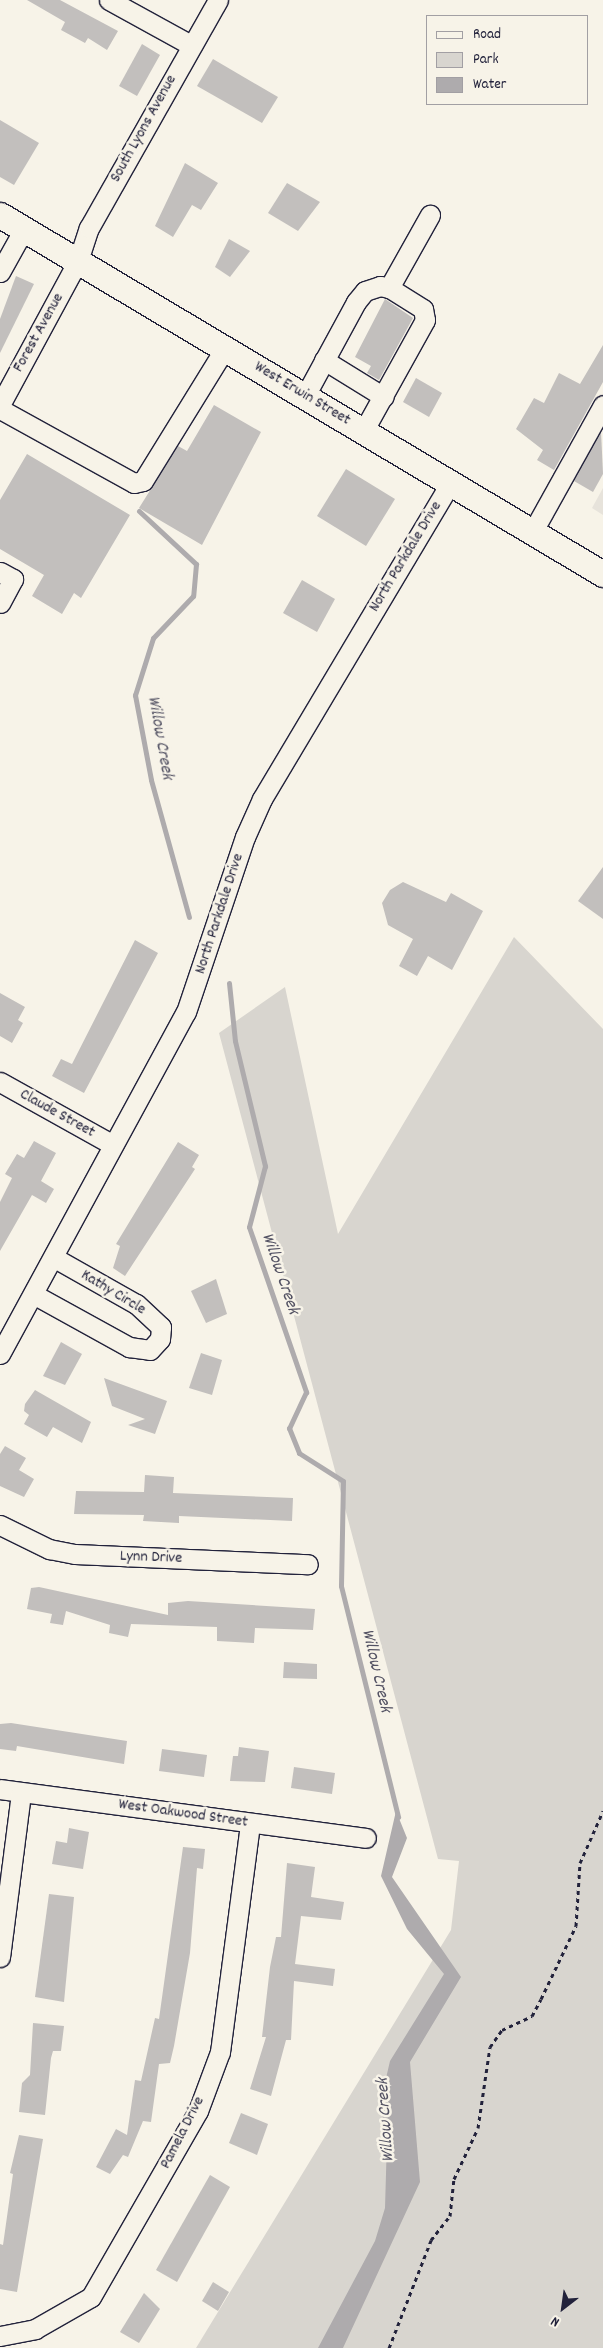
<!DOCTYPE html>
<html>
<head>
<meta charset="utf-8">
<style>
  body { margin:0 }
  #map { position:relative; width:603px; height:2348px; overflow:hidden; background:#f7f3e8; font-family:Dekko,sans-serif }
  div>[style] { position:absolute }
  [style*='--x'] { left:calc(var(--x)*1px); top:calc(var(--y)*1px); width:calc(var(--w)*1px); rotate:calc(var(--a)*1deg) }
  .built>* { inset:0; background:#e7e3db }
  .green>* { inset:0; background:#d8d5cf }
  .water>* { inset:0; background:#aeabad }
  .stream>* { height:5px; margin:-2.5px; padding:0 2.5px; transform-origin:2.5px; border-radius:2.5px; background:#aeabad }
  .building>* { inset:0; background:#c2bfbd }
  .path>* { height:3px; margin-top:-1.5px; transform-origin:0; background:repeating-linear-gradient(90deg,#22223b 0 4px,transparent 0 8px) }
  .roads { filter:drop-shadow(1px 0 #22223b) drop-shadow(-1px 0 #22223b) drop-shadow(0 1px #22223b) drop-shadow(0 -1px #22223b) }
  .minor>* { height:19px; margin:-9.5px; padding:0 9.5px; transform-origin:9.5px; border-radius:9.5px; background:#f7f3e8 }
  .major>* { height:25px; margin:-12.5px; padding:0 12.5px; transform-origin:12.5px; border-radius:12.5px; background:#f7f3e8 }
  span { translate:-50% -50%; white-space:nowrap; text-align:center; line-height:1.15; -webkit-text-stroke:5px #f7f3e8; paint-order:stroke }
  .street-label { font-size:16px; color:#22223b }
  .water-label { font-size:18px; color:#535263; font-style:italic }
  .legend { position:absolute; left:426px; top:15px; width:162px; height:90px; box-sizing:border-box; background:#f7f3e8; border:1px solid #a29fa3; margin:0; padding:6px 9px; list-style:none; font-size:15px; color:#22223b }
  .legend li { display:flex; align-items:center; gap:10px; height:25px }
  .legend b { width:25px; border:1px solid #a29fa3 }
  .north { position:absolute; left:538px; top:2283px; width:50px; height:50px; -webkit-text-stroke:4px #f7f3e8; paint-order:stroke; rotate:210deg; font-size:14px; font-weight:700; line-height:20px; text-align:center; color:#22223b }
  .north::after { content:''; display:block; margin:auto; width:18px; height:22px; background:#22223b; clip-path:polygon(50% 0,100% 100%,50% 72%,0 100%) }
</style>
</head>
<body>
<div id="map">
  <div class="built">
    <i style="clip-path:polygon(603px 488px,603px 515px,592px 508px)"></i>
  </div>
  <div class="green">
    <i style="clip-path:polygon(514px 937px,603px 1029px,603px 2348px,196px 2348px,451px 1930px,459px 1861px,438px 1859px,219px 1033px,285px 987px,338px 1234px)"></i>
  </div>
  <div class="water">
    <i style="clip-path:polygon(396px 1811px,407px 1838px,392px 1877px,461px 1977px,410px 2062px,420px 2182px,343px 2348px,318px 2348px,375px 2241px,385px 2208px,387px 2139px,380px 2104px,390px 2061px,444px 1974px,407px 1929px,381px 1876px)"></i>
  </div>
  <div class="stream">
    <i style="--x:139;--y:511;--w:78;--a:42.9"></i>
    <i style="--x:196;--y:564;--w:32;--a:95"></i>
    <i style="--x:193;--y:596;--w:58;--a:133.6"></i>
    <i style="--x:153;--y:638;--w:60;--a:107.5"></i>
    <i style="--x:135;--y:695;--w:86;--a:79.3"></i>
    <i style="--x:151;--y:780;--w:142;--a:74.5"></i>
    <i style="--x:229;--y:983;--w:58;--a:84.1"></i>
    <i style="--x:235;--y:1041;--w:129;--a:76.5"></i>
    <i style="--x:265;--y:1166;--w:63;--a:104.7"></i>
    <i style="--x:249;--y:1227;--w:175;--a:70.9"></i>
    <i style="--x:306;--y:1392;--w:40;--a:115"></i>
    <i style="--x:289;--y:1428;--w:27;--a:68"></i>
    <i style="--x:299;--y:1453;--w:52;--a:32.5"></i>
    <i style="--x:343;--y:1481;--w:105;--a:91.1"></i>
    <i style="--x:341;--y:1586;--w:238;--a:76.1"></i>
  </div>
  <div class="building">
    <i style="clip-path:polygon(27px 0,60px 0,118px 31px,107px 50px,88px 38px,85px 43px,61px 30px,65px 22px)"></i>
    <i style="clip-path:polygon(142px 44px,160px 55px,137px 96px,119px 86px)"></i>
    <i style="clip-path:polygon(213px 59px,278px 97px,262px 123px,197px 86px)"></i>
    <i style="clip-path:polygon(0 120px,39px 143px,14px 185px,0 177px)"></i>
    <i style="clip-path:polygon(185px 163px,218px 183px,201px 210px,192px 205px,173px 237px,155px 226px)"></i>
    <i style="clip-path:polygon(287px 183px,320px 202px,298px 231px,268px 213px)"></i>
    <i style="clip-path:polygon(229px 239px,250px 251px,230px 277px,215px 267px)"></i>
    <i style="clip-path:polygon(16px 276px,34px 284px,0 353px,0 319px)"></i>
    <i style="clip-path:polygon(385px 299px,413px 318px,379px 380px,367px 373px,371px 366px,355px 357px)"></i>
    <i style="clip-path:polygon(603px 345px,603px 382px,554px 470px,537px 460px,543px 450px,516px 429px,534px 398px,544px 403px,559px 373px,580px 384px)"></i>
    <i style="clip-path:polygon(416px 378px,442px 393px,429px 417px,403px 402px)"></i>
    <i style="clip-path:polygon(214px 405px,261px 432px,202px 545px,139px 508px,178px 446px,187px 451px)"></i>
    <i style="clip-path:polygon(601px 431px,603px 474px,593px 492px,574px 481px)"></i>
    <i style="clip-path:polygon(27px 454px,130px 515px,81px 598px,74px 593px,62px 614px,32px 596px,44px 575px,0 549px,0 500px)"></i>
    <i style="clip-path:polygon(346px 469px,395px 499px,366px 546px,317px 516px)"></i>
    <i style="clip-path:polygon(302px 580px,335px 599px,317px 632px,283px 613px)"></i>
    <i style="clip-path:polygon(603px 867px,603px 919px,578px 901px)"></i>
    <i style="clip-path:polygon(403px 882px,446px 902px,451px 893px,483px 911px,452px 970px,428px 956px,417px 976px,399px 966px,413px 939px,388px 925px,382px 903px,390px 890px)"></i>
    <i style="clip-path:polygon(135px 940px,158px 953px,84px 1093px,52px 1076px,61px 1059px,72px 1064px)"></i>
    <i style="clip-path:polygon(0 993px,25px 1007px,18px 1020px,23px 1023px,12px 1043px,0 1036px)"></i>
    <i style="clip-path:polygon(34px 1141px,56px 1153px,41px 1181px,54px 1189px,46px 1203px,32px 1195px,0 1251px,0 1202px,12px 1178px,5px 1174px,17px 1154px,24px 1158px)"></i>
    <i style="clip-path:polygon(178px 1142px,199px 1155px,192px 1167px,195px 1169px,125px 1276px,113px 1268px,120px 1246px,116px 1244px)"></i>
    <i style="clip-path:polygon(216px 1279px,227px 1314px,206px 1323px,191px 1291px)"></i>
    <i style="clip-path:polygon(61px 1342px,82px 1354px,65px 1385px,43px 1376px)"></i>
    <i style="clip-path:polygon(201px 1353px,222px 1360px,212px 1395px,189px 1388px)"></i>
    <i style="clip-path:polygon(104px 1378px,167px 1401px,155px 1434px,128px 1425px,145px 1419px,112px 1406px)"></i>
    <i style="clip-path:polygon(35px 1390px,91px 1422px,82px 1443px,53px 1427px,47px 1437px,24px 1424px,29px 1415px,24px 1411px,25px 1404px)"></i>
    <i style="clip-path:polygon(5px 1446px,26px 1458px,19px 1470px,34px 1479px,24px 1497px,0 1486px,0 1454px)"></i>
    <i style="clip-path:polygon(145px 1475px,174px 1477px,173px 1493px,293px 1498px,292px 1521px,179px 1516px,179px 1523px,143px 1521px,144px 1515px,74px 1514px,76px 1491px,144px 1492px)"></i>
    <i style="clip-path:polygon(39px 1587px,168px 1615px,168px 1603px,188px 1601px,315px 1609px,313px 1630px,255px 1628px,254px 1643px,217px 1641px,217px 1627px,131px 1624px,128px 1637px,109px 1633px,110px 1625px,66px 1611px,63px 1625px,50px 1623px,52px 1614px,27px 1609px,31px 1588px)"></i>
    <i style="clip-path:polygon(284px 1662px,317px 1664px,317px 1679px,283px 1678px)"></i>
    <i style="clip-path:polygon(11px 1723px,127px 1741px,124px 1764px,17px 1746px,16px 1751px,0 1749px,0 1724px)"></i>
    <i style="clip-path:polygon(239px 1747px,269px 1751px,265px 1782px,230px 1781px,233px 1756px,238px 1756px)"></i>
    <i style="clip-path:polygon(162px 1749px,207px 1755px,204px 1777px,159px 1771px)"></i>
    <i style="clip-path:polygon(294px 1767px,335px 1773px,332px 1794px,291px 1788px)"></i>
    <i style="clip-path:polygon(69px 1828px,89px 1832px,83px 1869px,52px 1864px,56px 1841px,67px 1843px)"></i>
    <i style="clip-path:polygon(183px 1847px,205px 1849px,203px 1869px,197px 1868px,190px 1953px,174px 2046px,170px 2063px,159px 2064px,151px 2122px,143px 2121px,128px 2157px,123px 2155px,110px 2174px,96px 2167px,116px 2129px,127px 2135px,135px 2080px,141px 2081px,155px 2018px,159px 2019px)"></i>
    <i style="clip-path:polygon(287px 1863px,315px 1867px,311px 1897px,344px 1902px,341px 1920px,301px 1916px,295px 1964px,335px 1969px,333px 1986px,294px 1981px,291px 2040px,286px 2040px,271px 2096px,250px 2089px,266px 2037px,262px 2037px,270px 1967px,276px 1937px,281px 1937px)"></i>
    <i style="clip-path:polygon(49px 1894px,74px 1897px,64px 2002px,35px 1997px)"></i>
    <i style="clip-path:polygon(33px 2023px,64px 2026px,61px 2051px,53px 2051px,51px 2058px,45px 2115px,19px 2112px,22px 2083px,30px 2075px)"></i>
    <i style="clip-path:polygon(241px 2113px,268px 2124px,257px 2155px,229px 2143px)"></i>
    <i style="clip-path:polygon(19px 2135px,43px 2139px,17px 2292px,0 2289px,0 2244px,3px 2245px,13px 2174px,10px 2173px)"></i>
    <i style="clip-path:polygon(210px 2175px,230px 2187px,177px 2282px,156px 2270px)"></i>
    <i style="clip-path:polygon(213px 2282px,229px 2292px,218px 2311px,202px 2301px)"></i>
    <i style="clip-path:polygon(144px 2293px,160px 2309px,139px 2343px,120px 2332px)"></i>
  </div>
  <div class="path">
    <i style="--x:389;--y:2348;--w:116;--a:-68.7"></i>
    <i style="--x:431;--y:2240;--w:31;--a:-52"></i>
    <i style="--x:450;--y:2216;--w:37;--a:-84"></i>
    <i style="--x:454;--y:2179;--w:56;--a:-64.8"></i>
    <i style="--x:478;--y:2128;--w:82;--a:-81.6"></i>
    <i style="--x:490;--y:2047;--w:21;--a:-55"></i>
    <i style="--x:502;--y:2030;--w:33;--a:-25"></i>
    <i style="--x:532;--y:2016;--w:19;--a:-62"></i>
    <i style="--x:541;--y:1999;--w:81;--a:-64.4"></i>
    <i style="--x:576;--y:1926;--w:63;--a:-86.4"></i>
    <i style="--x:580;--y:1863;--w:57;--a:-66.1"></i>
  </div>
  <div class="roads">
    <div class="minor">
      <i style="--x:109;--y:0;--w:94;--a:28.8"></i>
      <i style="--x:0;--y:272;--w:49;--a:-60.8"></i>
      <i style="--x:324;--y:360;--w:70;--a:31.7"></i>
      <i style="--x:305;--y:396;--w:107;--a:-61.5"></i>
      <i style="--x:356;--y:302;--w:14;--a:-51"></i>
      <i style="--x:365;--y:291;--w:16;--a:-18"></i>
      <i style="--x:380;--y:286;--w:9;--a:13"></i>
      <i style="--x:389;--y:288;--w:84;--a:-60.7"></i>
      <i style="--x:0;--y:405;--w:164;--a:-61.6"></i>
      <i style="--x:78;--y:261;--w:35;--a:-72"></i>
      <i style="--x:89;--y:228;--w:262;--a:-60.5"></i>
      <i style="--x:0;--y:409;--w:153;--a:28.9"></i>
      <i style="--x:134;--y:483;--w:9;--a:-13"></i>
      <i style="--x:143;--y:481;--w:156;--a:-58.3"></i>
      <i style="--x:364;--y:430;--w:126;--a:-61"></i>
      <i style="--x:425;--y:320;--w:11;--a:-100"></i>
      <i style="--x:423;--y:309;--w:40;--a:-148"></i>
      <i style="--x:533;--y:531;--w:144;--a:-60.9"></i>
      <i style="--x:0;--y:572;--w:15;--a:28"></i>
      <i style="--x:13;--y:579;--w:27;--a:118"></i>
      <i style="--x:0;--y:1082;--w:129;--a:29.1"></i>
      <i style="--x:33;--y:1294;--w:110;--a:28.9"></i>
      <i style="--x:129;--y:1347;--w:21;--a:8"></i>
      <i style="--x:150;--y:1350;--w:15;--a:-48"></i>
      <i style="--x:160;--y:1339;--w:12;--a:-85"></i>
      <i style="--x:161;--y:1327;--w:34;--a:-137"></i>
      <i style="--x:136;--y:1304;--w:95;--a:-150.5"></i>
      <i style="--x:0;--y:1354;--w:389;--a:-61.5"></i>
      <i style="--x:186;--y:1012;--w:185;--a:-71.4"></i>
      <i style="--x:245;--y:837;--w:42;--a:-65.9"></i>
      <i style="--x:262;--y:799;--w:369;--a:-59.2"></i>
      <i style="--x:0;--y:1525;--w:55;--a:26.1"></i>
      <i style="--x:49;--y:1549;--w:26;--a:11"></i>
      <i style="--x:75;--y:1554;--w:233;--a:2.5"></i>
      <i style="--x:0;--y:1789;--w:369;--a:7.6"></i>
      <i style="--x:0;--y:1957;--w:166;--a:-82.7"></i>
      <i style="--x:0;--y:2336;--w:36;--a:-11"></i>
      <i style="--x:35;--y:2329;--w:64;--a:-29.7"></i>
      <i style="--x:91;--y:2297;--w:215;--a:-60.1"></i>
      <i style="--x:198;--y:2111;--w:63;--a:-69.6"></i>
      <i style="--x:220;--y:2052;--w:230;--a:-82.5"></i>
    </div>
    <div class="major">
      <i style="--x:0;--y:215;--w:702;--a:30.77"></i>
    </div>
  </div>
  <div class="street-label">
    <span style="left:144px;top:129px;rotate:-61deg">South Lyons Avenue</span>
    <span style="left:39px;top:333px;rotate:-61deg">Forest Avenue</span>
    <span style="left:302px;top:394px;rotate:31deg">West Erwin Street</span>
    <span style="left:406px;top:557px;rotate:-59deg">North Parkdale Drive</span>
    <span style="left:220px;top:914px;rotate:-72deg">North Parkdale Drive</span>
    <span style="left:57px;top:1114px;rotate:29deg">Claude Street</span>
    <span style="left:113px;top:1293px;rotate:31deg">Kathy Circle</span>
    <span style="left:151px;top:1558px;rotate:2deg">Lynn Drive</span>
    <span style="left:183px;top:1814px;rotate:8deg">West Oakwood Street</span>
    <span style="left:183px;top:2133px;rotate:-63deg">Pamela Drive</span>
  </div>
  <div class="water-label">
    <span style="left:159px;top:738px;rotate:80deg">Willow Creek</span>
    <span style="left:279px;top:1274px;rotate:71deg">Willow Creek</span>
    <span style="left:375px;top:1671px;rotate:77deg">Willow Creek</span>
    <span style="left:387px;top:2120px;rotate:-94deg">Willow Creek</span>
  </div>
  <ul class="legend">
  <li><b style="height:6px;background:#f7f3e8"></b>Road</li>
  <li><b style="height:14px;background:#d8d5cf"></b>Park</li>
  <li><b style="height:14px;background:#aeabad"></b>Water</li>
  </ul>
  <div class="north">N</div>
</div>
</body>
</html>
